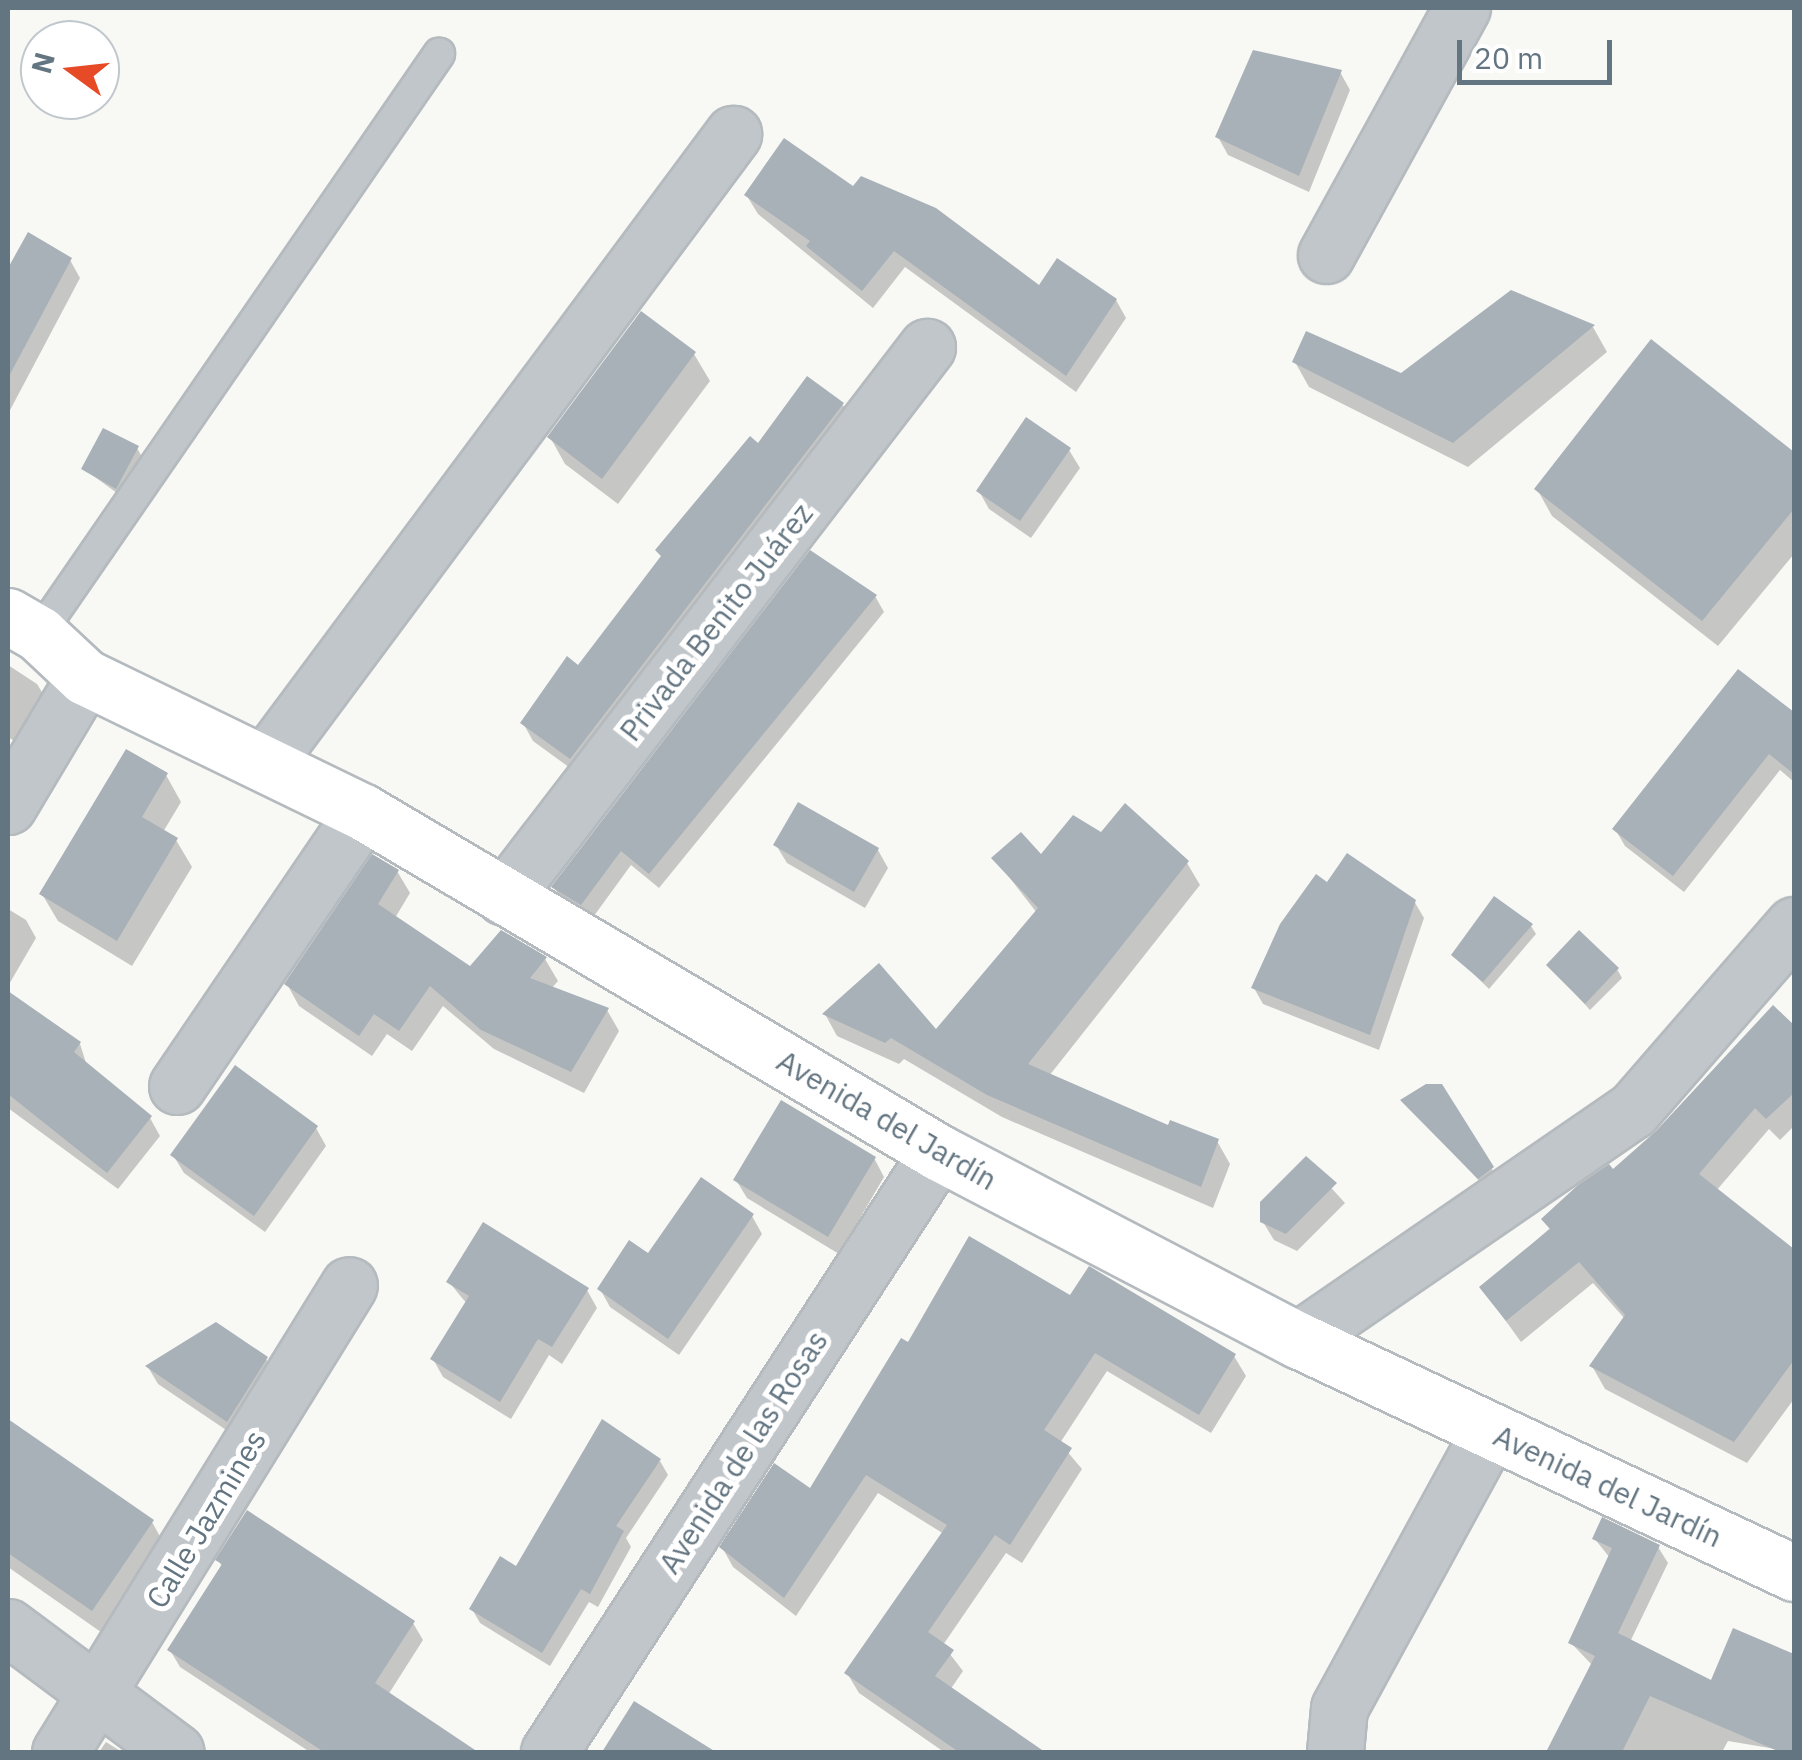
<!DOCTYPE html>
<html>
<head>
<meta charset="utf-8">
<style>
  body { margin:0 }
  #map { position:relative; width:1802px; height:1760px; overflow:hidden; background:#f8f8f5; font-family:"IBM Plex Sans",sans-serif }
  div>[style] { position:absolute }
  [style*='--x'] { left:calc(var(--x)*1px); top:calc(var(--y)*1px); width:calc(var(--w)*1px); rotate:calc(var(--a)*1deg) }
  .shadow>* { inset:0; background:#0003 }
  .building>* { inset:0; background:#a8b1b7 }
  .roads { filter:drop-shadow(2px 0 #b4babe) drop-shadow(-2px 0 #b4babe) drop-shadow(0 2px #b4babe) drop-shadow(0 -2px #b4babe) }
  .service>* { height:30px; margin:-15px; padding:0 15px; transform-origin:15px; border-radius:15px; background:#c1c6ca }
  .minor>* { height:55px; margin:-27.5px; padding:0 27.5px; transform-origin:27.5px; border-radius:27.5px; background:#c1c6ca }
  .secondary>* { height:55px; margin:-27.5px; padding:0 27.5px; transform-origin:27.5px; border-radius:27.5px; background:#fff }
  span { translate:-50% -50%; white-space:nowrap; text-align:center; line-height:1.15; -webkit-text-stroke:10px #fff; paint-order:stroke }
  .street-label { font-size:30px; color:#637581 }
  .frame { position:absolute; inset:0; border:10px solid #637581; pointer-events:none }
  .north { position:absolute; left:20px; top:20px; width:100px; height:100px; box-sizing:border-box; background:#fff; border:2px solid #c1c8cd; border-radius:50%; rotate:285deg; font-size:28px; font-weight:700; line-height:40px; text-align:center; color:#637581 }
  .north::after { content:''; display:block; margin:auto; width:35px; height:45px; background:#e74a27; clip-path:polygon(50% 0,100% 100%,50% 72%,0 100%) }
  .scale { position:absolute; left:1457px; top:40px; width:155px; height:45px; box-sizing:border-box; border:5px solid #637581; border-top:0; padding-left:12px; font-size:30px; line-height:35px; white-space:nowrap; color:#637581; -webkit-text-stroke:8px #fff; paint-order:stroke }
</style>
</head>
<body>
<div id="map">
  <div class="shadow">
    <i style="clip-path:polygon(1340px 72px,1350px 90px,1309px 192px,1228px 155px,1218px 137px)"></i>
    <i style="clip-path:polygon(853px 190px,1040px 289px,1116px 300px,1126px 318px,1076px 392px,905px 267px,873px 308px,758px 214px,747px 196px)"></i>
    <i style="clip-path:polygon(29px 235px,70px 260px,80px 278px,8px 414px,8px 273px)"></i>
    <i style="clip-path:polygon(1593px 327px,1607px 352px,1468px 467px,1309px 387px,1295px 362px,1401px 376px)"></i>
    <i style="clip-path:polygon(1652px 343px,1794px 456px,1794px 554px,1718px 646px,1552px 516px,1537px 489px)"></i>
    <i style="clip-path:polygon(694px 354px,710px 381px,618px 504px,565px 464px,550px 437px)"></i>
    <i style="clip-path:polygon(843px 405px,853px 423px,581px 776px,533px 741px,523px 723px,579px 668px,759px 447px)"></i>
    <i style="clip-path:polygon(137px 448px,142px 457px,121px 496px,84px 469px)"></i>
    <i style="clip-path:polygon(1069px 450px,1080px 468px,1031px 538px,989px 509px,979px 491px)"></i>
    <i style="clip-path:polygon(875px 596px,884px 612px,659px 888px,631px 865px,591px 920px,563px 903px,554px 887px)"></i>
    <i style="clip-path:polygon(8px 665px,37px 684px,48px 702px,20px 745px,8px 737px)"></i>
    <i style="clip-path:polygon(1738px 672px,1794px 715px,1794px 782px,1780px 770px,1684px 892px,1625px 846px,1615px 829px)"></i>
    <i style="clip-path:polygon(166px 775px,181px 802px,163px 832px,176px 840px,192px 867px,132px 966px,58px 921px,42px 894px)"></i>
    <i style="clip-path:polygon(1101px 835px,1187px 863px,1200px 885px,1049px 1076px,1169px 1129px,1217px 1141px,1230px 1164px,1213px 1208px,1002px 1117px,904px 1059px,899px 1064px,837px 1036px,825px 1014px,936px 1033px,1037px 913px,995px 859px,1041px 858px)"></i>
    <i style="clip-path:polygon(776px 845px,878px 850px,888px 868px,865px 908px,787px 863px)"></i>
    <i style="clip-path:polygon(397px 871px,410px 893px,395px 918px,470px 969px,545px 959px,558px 981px,551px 989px,607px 1010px,619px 1031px,584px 1093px,494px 1049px,443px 1006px,412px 1051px,387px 1034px,372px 1056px,299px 1006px,287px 984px)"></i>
    <i style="clip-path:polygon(1414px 901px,1424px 918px,1379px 1050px,1263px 1004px,1254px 988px)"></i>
    <i style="clip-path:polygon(8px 909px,26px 920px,36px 938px,8px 986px)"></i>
    <i style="clip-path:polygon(1531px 926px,1536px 934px,1489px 989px,1454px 955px)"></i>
    <i style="clip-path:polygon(1549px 965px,1617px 969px,1622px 978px,1590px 1010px)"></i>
    <i style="clip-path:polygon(8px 994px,80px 1044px,87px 1066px,150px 1118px,160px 1136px,118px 1189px,8px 1108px)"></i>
    <i style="clip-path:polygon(1773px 1008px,1794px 1028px,1794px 1126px,1780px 1140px,1769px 1129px,1716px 1191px,1794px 1253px,1794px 1399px,1747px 1463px,1605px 1389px,1592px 1366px,1625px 1319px,1593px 1283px,1521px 1342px,1482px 1288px,1658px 1133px)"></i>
    <i style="clip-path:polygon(1441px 1087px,1497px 1177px,1484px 1186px,1404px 1101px)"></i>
    <i style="clip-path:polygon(316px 1128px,326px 1146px,265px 1232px,184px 1173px,173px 1155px)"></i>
    <i style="clip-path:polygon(874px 1158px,884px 1177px,839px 1254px,747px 1198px,736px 1180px)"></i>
    <i style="clip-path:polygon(1306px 1160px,1345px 1203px,1297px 1251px,1274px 1240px,1263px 1222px)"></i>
    <i style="clip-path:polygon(752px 1216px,762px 1234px,679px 1355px,610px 1307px,600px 1289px,649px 1256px)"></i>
    <i style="clip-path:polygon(449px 1282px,587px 1290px,597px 1308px,562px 1364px,549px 1355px,511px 1419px,443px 1377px,433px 1359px,467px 1304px)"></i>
    <i style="clip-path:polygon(1071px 1298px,1234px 1356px,1246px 1376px,1211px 1433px,1107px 1371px,1060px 1443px,1082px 1469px,1022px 1563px,1006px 1553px,943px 1645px,963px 1671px,950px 1690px,1034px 1752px,944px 1752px,859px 1693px,847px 1673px,944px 1534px,878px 1493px,796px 1616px,733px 1567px,722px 1547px,811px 1492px,909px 1346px)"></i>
    <i style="clip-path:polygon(266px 1359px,276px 1377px,238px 1438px,158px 1384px,148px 1367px)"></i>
    <i style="clip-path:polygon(9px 1423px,152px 1522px,167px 1549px,108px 1637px,8px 1567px)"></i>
    <i style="clip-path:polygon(660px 1461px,668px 1475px,626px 1538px,631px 1547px,598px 1607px,589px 1602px,550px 1666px,480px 1623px,472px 1609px)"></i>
    <i style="clip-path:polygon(1594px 1538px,1658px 1547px,1668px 1563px,1630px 1642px,1712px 1683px,1780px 1670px,1794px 1679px,1794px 1752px,1728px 1741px,1722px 1752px,1549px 1752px,1593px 1666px,1571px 1643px,1610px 1558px)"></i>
    <i style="clip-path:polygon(218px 1560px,413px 1623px,423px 1640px,388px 1695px,472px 1752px,310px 1752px,180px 1667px,170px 1650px,223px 1568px)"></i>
    <i style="clip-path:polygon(635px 1705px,711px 1752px,605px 1752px)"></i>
    <i style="clip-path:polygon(106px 1742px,122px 1752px,99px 1752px)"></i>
  </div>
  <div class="building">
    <i style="clip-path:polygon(1253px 50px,1342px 70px,1299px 176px,1215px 137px)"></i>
    <i style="clip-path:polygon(784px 138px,853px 186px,861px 176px,936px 208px,1039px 285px,1057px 258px,1117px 299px,1066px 376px,894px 251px,862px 291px,806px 246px,810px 241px,744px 195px)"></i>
    <i style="clip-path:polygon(28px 232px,72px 258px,8px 378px,8px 268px)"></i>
    <i style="clip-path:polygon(1511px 290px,1595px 325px,1453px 443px,1292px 362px,1306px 331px,1401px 373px)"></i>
    <i style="clip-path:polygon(641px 311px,696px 352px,602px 479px,547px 437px)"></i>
    <i style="clip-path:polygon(1651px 339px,1794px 452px,1794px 509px,1702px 621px,1534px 489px)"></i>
    <i style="clip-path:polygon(807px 376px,844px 403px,570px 759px,520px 723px,567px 656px,578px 665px,661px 556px,655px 550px,750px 436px,758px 443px)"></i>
    <i style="clip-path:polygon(1026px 417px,1071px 448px,1020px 521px,976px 491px)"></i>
    <i style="clip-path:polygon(103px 428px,139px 446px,116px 489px,81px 469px)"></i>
    <i style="clip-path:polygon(810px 550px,877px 595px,649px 874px,621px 851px,581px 905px,551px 887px)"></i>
    <i style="clip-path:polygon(1738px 669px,1794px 712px,1794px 774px,1769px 754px,1673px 876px,1612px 829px)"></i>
    <i style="clip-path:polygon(126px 749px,168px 773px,142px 817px,178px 838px,117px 941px,39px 894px)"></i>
    <i style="clip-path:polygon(798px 802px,879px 848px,854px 892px,773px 845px)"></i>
    <i style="clip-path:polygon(1125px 803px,1189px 861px,1028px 1064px,1168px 1125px,1170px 1120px,1219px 1139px,1201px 1187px,987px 1095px,891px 1038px,885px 1043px,822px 1014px,879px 963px,936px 1029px,1038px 908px,991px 858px,1021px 832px,1041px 854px,1073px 815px,1101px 832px)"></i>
    <i style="clip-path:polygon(1347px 853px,1416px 900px,1370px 1035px,1251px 988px,1280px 924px,1316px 874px,1327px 882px)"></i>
    <i style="clip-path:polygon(372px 854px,399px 870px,378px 904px,470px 966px,501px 930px,547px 957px,530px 978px,609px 1008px,571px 1072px,481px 1030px,430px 986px,399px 1031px,374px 1014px,359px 1036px,284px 984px)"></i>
    <i style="clip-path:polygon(1494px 896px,1533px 924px,1483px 982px,1451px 955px)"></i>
    <i style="clip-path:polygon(1579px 930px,1619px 968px,1585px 1004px,1546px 965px)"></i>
    <i style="clip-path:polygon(8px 991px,81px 1042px,74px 1052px,152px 1116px,107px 1173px,8px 1094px)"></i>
    <i style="clip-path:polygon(1773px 1005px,1794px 1025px,1794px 1093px,1766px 1119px,1755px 1108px,1699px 1174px,1794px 1249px,1794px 1360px,1734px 1442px,1589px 1366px,1625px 1315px,1579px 1262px,1506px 1321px,1479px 1287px,1550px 1229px,1541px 1219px,1578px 1185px,1609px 1164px,1613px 1169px,1656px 1131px)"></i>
    <i style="clip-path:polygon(235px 1065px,318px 1126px,254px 1216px,170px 1155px)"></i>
    <i style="clip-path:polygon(1426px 1084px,1442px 1084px,1494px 1167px,1478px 1179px,1400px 1100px)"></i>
    <i style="clip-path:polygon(781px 1100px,876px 1157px,828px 1237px,733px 1180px)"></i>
    <i style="clip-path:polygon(1306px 1156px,1337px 1183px,1286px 1234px,1260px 1222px,1260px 1202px)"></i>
    <i style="clip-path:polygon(701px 1177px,754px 1214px,668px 1339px,597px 1289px,629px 1240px,648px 1253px)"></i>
    <i style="clip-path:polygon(483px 1222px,589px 1288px,552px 1347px,538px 1339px,500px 1402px,430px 1359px,469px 1296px,446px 1282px)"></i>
    <i style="clip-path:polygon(969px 1236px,1070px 1295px,1089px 1266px,1236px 1354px,1199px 1415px,1095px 1353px,1044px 1430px,1072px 1448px,1010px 1545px,995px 1535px,928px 1632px,954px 1650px,935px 1676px,1045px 1752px,959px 1752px,844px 1673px,947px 1525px,866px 1475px,784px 1598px,719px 1547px,774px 1463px,810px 1488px,901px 1338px,908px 1342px)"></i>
    <i style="clip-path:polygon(216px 1322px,268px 1357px,227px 1422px,145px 1366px)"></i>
    <i style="clip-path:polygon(8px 1419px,154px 1520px,92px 1611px,8px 1553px)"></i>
    <i style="clip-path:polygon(602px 1419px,661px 1459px,616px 1526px,624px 1531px,590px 1594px,581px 1589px,542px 1653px,469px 1609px,500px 1556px,516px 1566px)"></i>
    <i style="clip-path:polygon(247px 1510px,415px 1621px,375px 1683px,478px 1752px,324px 1752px,167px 1650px,222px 1564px,215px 1560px)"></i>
    <i style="clip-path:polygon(1602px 1517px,1660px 1545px,1618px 1633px,1711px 1680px,1733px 1628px,1794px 1654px,1794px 1752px,1780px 1752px,1650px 1696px,1622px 1752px,1546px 1752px,1595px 1656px,1568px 1643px,1612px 1548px,1592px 1539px)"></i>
    <i style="clip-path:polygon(634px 1701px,716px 1752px,602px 1752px)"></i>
  </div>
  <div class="roads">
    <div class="service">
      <i style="--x:39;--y:634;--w:705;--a:-55.41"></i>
    </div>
    <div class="minor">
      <i style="--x:1326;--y:255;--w:282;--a:-61.2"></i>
      <i style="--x:266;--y:762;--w:783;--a:-53.36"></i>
      <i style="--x:8;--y:806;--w:150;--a:-59.2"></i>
      <i style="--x:504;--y:897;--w:694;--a:-52.44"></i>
      <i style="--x:177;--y:1086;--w:331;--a:-55.8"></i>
      <i style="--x:1298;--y:1340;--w:406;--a:-34.5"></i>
      <i style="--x:1633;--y:1110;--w:245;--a:-49"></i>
      <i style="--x:8;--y:1627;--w:209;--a:36.7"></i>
      <i style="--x:60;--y:1752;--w:549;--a:-58.25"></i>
      <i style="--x:549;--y:1752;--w:715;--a:-57.04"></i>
      <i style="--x:1335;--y:1752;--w:44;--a:-84.8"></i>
      <i style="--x:1339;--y:1708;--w:315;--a:-61.4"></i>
    </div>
    <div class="secondary">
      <i style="--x:8;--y:616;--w:36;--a:30"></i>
      <i style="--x:39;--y:634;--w:63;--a:43.1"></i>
      <i style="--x:85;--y:677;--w:309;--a:25.9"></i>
      <i style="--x:363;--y:812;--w:668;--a:30.6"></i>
      <i style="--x:938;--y:1152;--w:406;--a:27.6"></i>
      <i style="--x:1298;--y:1340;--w:548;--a:25.16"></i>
    </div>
  </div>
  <div class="street-label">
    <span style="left:716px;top:622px;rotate:-52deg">Privada Benito Juárez</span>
    <span style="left:887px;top:1120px;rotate:30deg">Avenida del Jardín</span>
    <span style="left:743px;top:1452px;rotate:-57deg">Avenida de las Rosas</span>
    <span style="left:1608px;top:1486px;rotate:25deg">Avenida del Jardín</span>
    <span style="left:206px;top:1519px;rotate:-59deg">Calle Jazmines</span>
  </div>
  <div class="frame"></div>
  <div class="north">N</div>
  <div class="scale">20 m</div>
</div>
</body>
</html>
